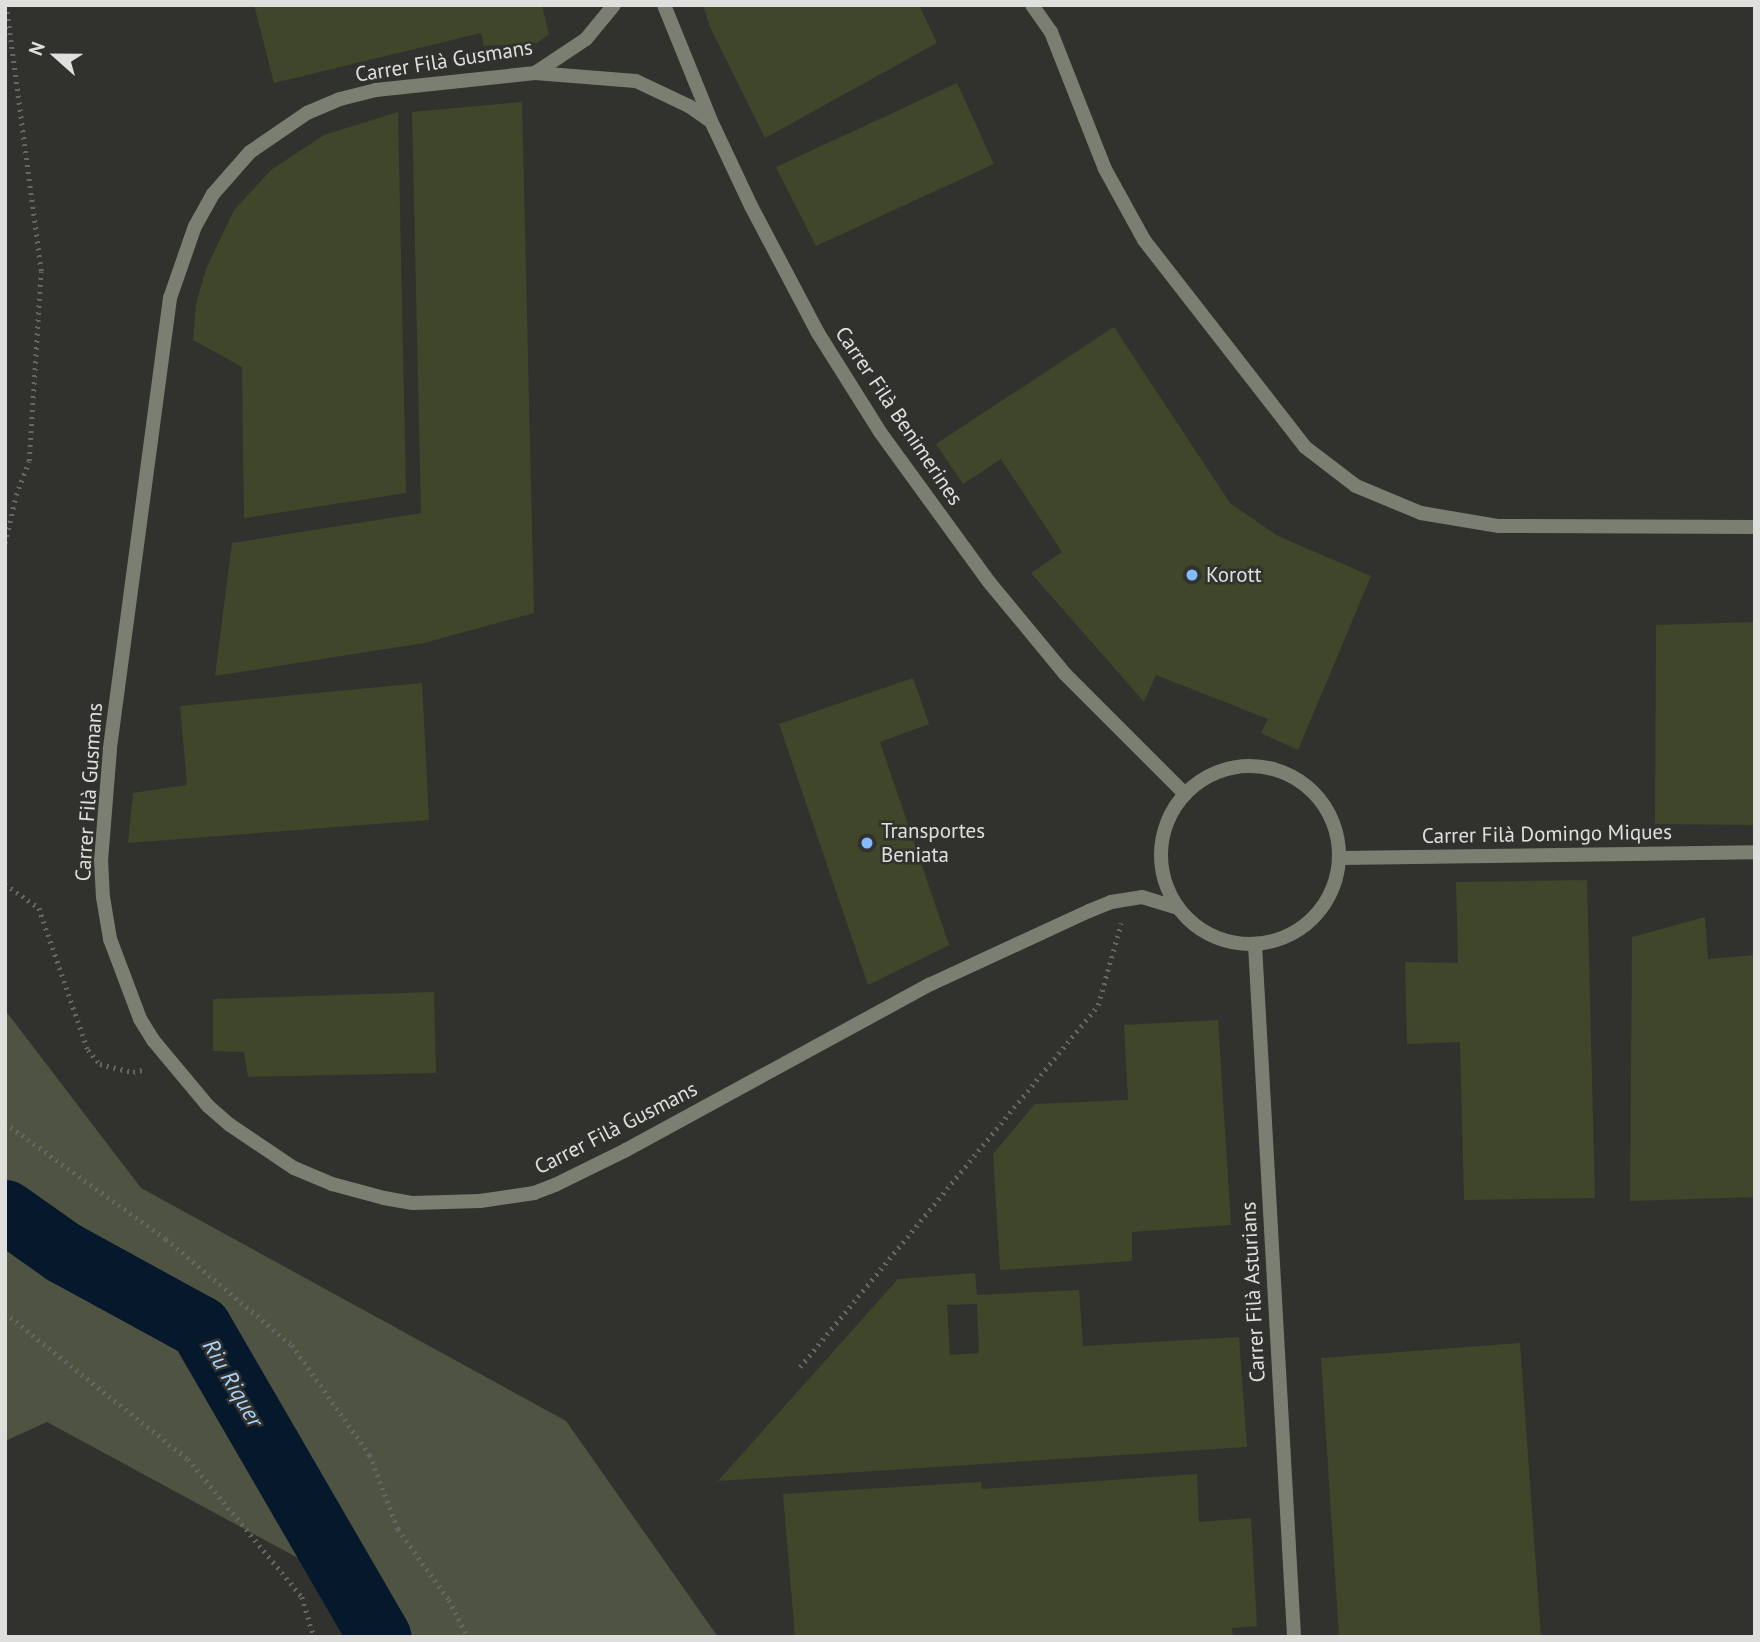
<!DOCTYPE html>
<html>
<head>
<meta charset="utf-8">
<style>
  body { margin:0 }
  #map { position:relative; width:1760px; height:1642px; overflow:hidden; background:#31322e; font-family:"PT Sans",sans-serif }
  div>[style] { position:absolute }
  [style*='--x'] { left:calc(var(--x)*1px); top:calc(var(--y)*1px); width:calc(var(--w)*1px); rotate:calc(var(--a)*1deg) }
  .green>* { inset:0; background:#4f5442 }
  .river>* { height:63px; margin:-31.5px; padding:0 31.5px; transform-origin:31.5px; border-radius:31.5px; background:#06182c }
  .building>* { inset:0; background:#3f462a }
  .path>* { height:4.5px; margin-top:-2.25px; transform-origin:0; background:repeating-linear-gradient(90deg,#666764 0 2px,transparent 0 7px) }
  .lane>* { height:14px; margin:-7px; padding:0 7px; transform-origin:7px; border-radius:7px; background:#7b7f71 }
  .street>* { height:14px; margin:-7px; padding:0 7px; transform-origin:7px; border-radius:7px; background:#7b7f71 }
  .street>.ring { margin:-7px; padding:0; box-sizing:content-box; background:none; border:14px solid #7b7f71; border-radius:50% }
  .dots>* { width:19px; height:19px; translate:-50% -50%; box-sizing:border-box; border:4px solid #31322e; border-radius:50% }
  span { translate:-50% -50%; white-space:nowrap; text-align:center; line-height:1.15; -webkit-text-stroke:5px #31322e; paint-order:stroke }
  .street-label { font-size:21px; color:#dfe0de }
  .poi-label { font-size:21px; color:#dfe0de }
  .left { translate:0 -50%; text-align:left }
  .water-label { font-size:23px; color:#a9d0fd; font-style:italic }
  .frame { position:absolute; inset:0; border:7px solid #dfe0de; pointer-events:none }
  .north { position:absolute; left:21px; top:21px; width:70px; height:70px; -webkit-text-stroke:5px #31322e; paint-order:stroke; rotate:291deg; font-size:19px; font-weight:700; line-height:28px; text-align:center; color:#dfe0de }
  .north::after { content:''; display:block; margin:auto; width:24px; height:32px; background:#dfe0de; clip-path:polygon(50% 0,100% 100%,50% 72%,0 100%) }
</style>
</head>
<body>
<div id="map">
  <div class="green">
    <i style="clip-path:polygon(5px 1010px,141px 1188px,566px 1421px,718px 1637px,354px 1637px,311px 1565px,47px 1422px,5px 1441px)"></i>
  </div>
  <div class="river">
    <i style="--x:5;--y:1211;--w:71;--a:35.3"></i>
    <i style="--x:63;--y:1252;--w:156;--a:28.7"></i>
    <i style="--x:200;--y:1327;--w:358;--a:59.9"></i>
  </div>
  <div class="building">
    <i style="clip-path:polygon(254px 5px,542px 5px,549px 34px,537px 43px,484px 46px,481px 33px,274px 83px)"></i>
    <i style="clip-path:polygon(703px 5px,919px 5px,937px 43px,765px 138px,710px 27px)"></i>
    <i style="clip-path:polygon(957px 83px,994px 164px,816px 246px,776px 167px)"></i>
    <i style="clip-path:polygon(522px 102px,534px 613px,424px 643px,215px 676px,232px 543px,421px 513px,412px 112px)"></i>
    <i style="clip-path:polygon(398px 112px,406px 493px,244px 518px,242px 367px,193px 340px,196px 304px,206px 269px,234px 210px,271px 170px,324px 135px)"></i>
    <i style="clip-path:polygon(1114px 327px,1230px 503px,1278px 536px,1371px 576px,1298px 750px,1261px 733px,1268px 719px,1156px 675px,1144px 702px,1031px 573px,1062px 552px,1001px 459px,963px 484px,936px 444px)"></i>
    <i style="clip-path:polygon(1755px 622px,1755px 825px,1655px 824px,1656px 625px)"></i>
    <i style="clip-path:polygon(913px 678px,929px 724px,880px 742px,949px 945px,868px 985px,779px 724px)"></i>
    <i style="clip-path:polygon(422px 683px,429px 820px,128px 843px,133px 793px,187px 785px,180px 706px)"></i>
    <i style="clip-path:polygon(1587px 880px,1595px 1198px,1464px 1200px,1460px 1042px,1407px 1044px,1405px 962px,1458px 963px,1456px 882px)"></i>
    <i style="clip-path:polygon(1705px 917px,1708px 959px,1755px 955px,1755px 1197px,1630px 1201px,1632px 937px)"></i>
    <i style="clip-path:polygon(434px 992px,436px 1073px,248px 1077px,244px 1052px,213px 1051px,213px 999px)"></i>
    <i style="clip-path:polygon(1218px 1020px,1231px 1225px,1132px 1232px,1132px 1261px,1000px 1270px,993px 1154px,1035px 1104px,1128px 1100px,1124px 1025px)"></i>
    <i style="clip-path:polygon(evenodd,975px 1273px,977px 1295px,1079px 1290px,1083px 1346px,1239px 1337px,1247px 1447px,718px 1481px,898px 1279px,975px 1273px,977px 1304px,979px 1353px,950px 1355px,947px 1305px,977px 1304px)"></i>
    <i style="clip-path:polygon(1520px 1343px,1541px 1637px,1339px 1637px,1321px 1358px)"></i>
    <i style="clip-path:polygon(1197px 1474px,1199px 1522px,1251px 1518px,1257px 1626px,1232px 1628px,1233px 1637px,795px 1637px,783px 1494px,981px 1482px,982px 1489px)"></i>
  </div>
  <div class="path">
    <i style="--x:5;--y:543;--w:49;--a:-77.1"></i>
    <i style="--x:16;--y:495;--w:36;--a:-69"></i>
    <i style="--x:29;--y:461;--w:190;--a:-86.4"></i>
    <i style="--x:41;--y:271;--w:268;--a:-97.5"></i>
    <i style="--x:5;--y:884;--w:42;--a:35.2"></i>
    <i style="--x:39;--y:908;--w:150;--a:71"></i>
    <i style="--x:88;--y:1050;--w:18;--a:49"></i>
    <i style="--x:100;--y:1064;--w:34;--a:14"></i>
    <i style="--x:133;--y:1072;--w:13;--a:-13"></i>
    <i style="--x:5;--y:1123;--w:198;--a:35.8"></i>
    <i style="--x:166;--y:1239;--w:165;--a:40.1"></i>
    <i style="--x:292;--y:1345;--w:135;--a:54.7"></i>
    <i style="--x:370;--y:1455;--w:79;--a:69.3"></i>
    <i style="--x:398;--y:1529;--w:87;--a:54.3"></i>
    <i style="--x:449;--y:1600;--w:42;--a:62.8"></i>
    <i style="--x:5;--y:1313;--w:234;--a:38.6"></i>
    <i style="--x:188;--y:1459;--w:179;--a:50.4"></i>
    <i style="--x:302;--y:1597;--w:42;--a:73.3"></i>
    <i style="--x:800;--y:1367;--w:469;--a:-50.5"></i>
    <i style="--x:1098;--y:1005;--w:85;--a:-74.3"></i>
  </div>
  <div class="lane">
    <i style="--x:1032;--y:5;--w:33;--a:55"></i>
    <i style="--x:1051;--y:32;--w:147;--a:68.5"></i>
    <i style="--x:1105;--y:169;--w:81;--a:61.2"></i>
    <i style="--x:1144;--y:240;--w:262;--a:52.1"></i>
    <i style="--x:1305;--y:447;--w:64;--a:37.4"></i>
    <i style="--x:1356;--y:486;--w:70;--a:22.6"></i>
    <i style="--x:1421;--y:513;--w:79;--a:9.5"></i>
    <i style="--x:1499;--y:526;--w:256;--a:0.2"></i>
  </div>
  <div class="street">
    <i style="--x:614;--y:5;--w:44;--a:129.5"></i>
    <i style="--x:586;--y:39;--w:61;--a:146.3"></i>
    <i style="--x:535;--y:73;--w:160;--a:173.9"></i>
    <i style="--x:376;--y:90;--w:37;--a:166"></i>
    <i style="--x:340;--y:99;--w:36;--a:157"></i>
    <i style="--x:307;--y:113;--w:69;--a:145.6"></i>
    <i style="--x:250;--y:152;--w:56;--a:131.4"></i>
    <i style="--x:213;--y:194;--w:37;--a:119"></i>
    <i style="--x:195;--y:226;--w:76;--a:109.1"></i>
    <i style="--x:170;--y:298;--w:455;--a:97.6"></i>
    <i style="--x:110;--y:749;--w:111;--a:94.6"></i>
    <i style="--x:101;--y:860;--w:37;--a:87"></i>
    <i style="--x:103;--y:897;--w:43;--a:80.5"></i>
    <i style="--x:110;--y:939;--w:85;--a:69.4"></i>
    <i style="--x:140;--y:1019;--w:25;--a:58"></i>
    <i style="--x:153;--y:1040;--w:86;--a:50.2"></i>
    <i style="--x:208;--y:1106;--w:29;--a:41"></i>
    <i style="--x:230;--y:1125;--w:77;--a:33.9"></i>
    <i style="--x:294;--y:1168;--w:41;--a:22.8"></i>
    <i style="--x:332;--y:1184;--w:54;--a:15.1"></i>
    <i style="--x:384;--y:1198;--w:29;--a:10"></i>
    <i style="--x:413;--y:1203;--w:67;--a:-1.7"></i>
    <i style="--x:480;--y:1201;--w:55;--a:-8.4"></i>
    <i style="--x:534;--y:1193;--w:22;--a:-21"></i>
    <i style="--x:555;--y:1185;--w:79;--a:-26.2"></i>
    <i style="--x:626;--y:1150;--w:347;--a:-28.6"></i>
    <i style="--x:931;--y:984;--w:174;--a:-24.8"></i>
    <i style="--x:1089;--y:911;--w:24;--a:-22"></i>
    <i style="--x:1111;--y:902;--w:31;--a:-9"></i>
    <i style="--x:1142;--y:897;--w:38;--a:17"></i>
    <i style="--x:664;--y:5;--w:125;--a:67.9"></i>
    <i style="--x:711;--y:121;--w:94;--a:64.8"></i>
    <i style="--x:751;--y:206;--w:144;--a:62.2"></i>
    <i style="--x:818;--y:333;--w:117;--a:57.9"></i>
    <i style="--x:880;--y:432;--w:185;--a:54"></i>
    <i style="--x:989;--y:582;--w:119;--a:50.4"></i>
    <i style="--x:1065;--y:674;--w:170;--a:45"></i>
    <i style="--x:535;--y:73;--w:101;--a:4.5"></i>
    <i style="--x:636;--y:81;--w:59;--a:25.3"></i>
    <i style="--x:689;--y:106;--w:24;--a:35"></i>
    <i class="ring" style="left:1161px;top:766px;width:164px;height:164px"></i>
    <i style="--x:1340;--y:858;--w:415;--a:-0.8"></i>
    <i style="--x:1255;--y:945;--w:693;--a:86.77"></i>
  </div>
  <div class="dots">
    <i style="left:1192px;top:575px;background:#84bcfb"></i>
    <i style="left:867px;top:843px;background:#84bcfb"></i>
  </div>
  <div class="street-label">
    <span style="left:444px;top:61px;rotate:-9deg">Carrer Filà Gusmans</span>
    <span style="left:899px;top:416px;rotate:56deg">Carrer Filà Benimerines</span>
    <span style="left:89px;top:792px;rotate:-86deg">Carrer Filà Gusmans</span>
    <span style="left:1547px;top:834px;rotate:-1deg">Carrer Filà Domingo Miques</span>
    <span style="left:616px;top:1128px;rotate:-27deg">Carrer Filà Gusmans</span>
    <span style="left:1253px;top:1292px;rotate:-93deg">Carrer Filà Asturians</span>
  </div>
  <div class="poi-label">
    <span class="left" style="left:1206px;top:575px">Korott</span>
    <span class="left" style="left:881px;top:843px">Transportes<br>Beniata</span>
  </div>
  <div class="water-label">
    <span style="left:233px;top:1383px;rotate:60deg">Riu Riquer</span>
  </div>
  <div class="frame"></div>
  <div class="north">N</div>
</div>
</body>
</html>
